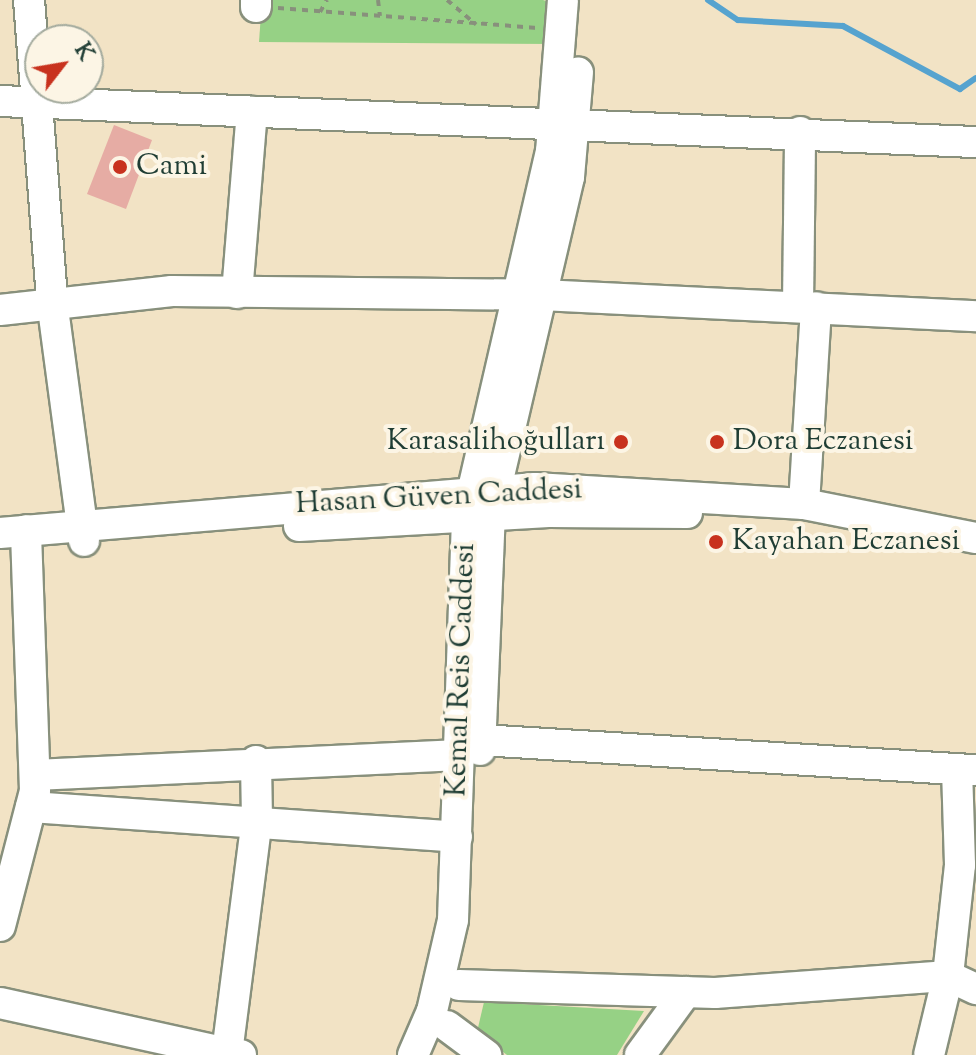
<!DOCTYPE html>
<html>
<head>
<meta charset="utf-8">
<style>
  body { margin:0 }
  #map { position:relative; width:976px; height:1055px; overflow:hidden; background:#f2e3c5; font-family:"Sorts Mill Goudy",serif }
  div>[style] { position:absolute }
  [style*='--x'] { left:calc(var(--x)*1px); top:calc(var(--y)*1px); width:calc(var(--w)*1px); rotate:calc(var(--a)*1deg) }
  .green>* { inset:0; background:#96d185 }
  .stream>* { height:6px; margin:-3px; padding:0 3px; transform-origin:3px; border-radius:3px; background:#56a3cf }
  .building>* { inset:0; background:#e6aca4 }
  .path>* { height:4px; margin-top:-2px; transform-origin:0; background:repeating-linear-gradient(90deg,#88907c 0 6px,transparent 0 12px) }
  .roads { filter:drop-shadow(2px 0 #88907c) drop-shadow(-2px 0 #88907c) drop-shadow(0 2px #88907c) drop-shadow(0 -2px #88907c) }
  .minor>* { height:30px; margin:-15px; padding:0 15px; transform-origin:15px; border-radius:15px; background:#fff }
  .dots>* { width:22px; height:22px; translate:-50% -50%; box-sizing:border-box; border:4px solid #fcf5e5; border-radius:50% }
  span { translate:-50% -50%; white-space:nowrap; text-align:center; line-height:1.15; -webkit-text-stroke:8px #fcf5e5; paint-order:stroke }
  .poi-label { font-size:30px; color:#1f3d34 }
  .left { translate:0 -50%; text-align:left }
  .right { translate:-100% -50%; text-align:right }
  .street-label { font-size:30px; color:#1f3d34 }
  .north { position:absolute; left:24px; top:24px; width:80px; height:80px; box-sizing:border-box; background:#fcf5e5; border:2px solid #a4ab9e; border-radius:50%; rotate:59deg; font-size:22px; font-weight:700; line-height:32px; text-align:center; color:#1f3d34 }
  .north::after { content:''; display:block; margin:auto; width:28px; height:36px; background:#c8321e; clip-path:polygon(50% 0,100% 100%,50% 72%,0 100%) }
</style>
</head>
<body>
<div id="map">
  <div class="green">
    <i style="clip-path:polygon(262px 0,543px 0,555px 4px,554px 44px,259px 42px)"></i>
    <i style="clip-path:polygon(484px 1002px,644px 1011px,617px 1055px,507px 1055px,477px 1032px)"></i>
  </div>
  <div class="stream">
    <i style="--x:708;--y:0;--w:36;--a:34"></i>
    <i style="--x:738;--y:20;--w:105;--a:3.3"></i>
    <i style="--x:843;--y:26;--w:133;--a:28.3"></i>
    <i style="--x:960;--y:89;--w:19;--a:-35"></i>
  </div>
  <div class="building">
    <i style="clip-path:polygon(114px 125px,152px 140px,126px 209px,87px 194px)"></i>
  </div>
  <div class="path">
    <i style="--x:378;--y:0;--w:16;--a:83"></i>
    <i style="--x:447;--y:0;--w:38;--a:40"></i>
    <i style="--x:278;--y:8;--w:260;--a:4.4"></i>
    <i style="--x:320;--y:12;--w:14;--a:-60"></i>
  </div>
  <div class="roads">
    <div class="minor">
      <i style="--x:29;--y:0;--w:302;--a:85.6"></i>
      <i style="--x:52;--y:301;--w:242;--a:82.4"></i>
      <i style="--x:256;--y:7;--w:7;--a:-90"></i>
      <i style="--x:0;--y:101;--w:977;--a:2.41"></i>
      <i style="--x:237;--y:293;--w:182;--a:-85.3"></i>
      <i style="--x:798;--y:305;--w:173;--a:-89.3"></i>
      <i style="--x:0;--y:310;--w:173;--a:-6.3"></i>
      <i style="--x:172;--y:291;--w:369;--a:0.6"></i>
      <i style="--x:541;--y:295;--w:436;--a:2.8"></i>
      <i style="--x:804;--y:504;--w:197;--a:-86.5"></i>
      <i style="--x:299;--y:526;--w:250;--a:-3.2"></i>
      <i style="--x:549;--y:512;--w:138;--a:0.4"></i>
      <i style="--x:0;--y:533;--w:537;--a:-4.81"></i>
      <i style="--x:535;--y:488;--w:269;--a:3.4"></i>
      <i style="--x:804;--y:504;--w:175;--a:11.2"></i>
      <i style="--x:481;--y:740;--w:496;--a:3.5"></i>
      <i style="--x:480;--y:750;--w:236;--a:-87.6"></i>
      <i style="--x:490;--y:514;--w:346;--a:-76.8"></i>
      <i style="--x:569;--y:177;--w:105;--a:-85.1"></i>
      <i style="--x:957;--y:769;--w:96;--a:88.2"></i>
      <i style="--x:960;--y:865;--w:112;--a:96.2"></i>
      <i style="--x:948;--y:976;--w:31;--a:25"></i>
      <i style="--x:35;--y:775;--w:425;--a:-2.7"></i>
      <i style="--x:31;--y:807;--w:427;--a:4"></i>
      <i style="--x:0;--y:926;--w:139;--a:-75.5"></i>
      <i style="--x:35;--y:791;--w:261;--a:-92"></i>
      <i style="--x:459;--y:985;--w:256;--a:1.8"></i>
      <i style="--x:715;--y:993;--w:234;--a:-4.2"></i>
      <i style="--x:948;--y:976;--w:81;--a:103.5"></i>
      <i style="--x:0;--y:1003;--w:232;--a:12.4"></i>
      <i style="--x:447;--y:1026;--w:49;--a:36.6"></i>
      <i style="--x:241;--y:1055;--w:14;--a:-172"></i>
      <i style="--x:227;--y:1053;--w:235;--a:-82.7"></i>
      <i style="--x:257;--y:820;--w:59;--a:-91"></i>
      <i style="--x:413;--y:1055;--w:48;--a:-66.6"></i>
      <i style="--x:432;--y:1011;--w:93;--a:-77"></i>
      <i style="--x:453;--y:920;--w:405;--a:-88"></i>
      <i style="--x:467;--y:515;--w:373;--a:-77"></i>
      <i style="--x:551;--y:152;--w:152;--a:-85.5"></i>
      <i style="--x:640;--y:1055;--w:78;--a:-53.9"></i>
    </div>
  </div>
  <div class="dots">
    <i style="left:120px;top:167px;background:#c8321e"></i>
    <i style="left:621px;top:442px;background:#c8321e"></i>
    <i style="left:717px;top:442px;background:#c8321e"></i>
    <i style="left:716px;top:542px;background:#c8321e"></i>
  </div>
  <div class="poi-label">
    <span class="left" style="left:136px;top:167px">Cami</span>
    <span class="right" style="left:605px;top:442px">Karasalihoğulları</span>
    <span class="left" style="left:733px;top:442px">Dora Eczanesi</span>
    <span class="left" style="left:732px;top:542px">Kayahan Eczanesi</span>
  </div>
  <div class="street-label">
    <span style="left:439px;top:498px;rotate:-3deg">Hasan Güven Caddesi</span>
    <span style="left:462px;top:670px;rotate:-88deg">Kemal Reis Caddesi</span>
  </div>
  <div class="north">K</div>
</div>
</body>
</html>
